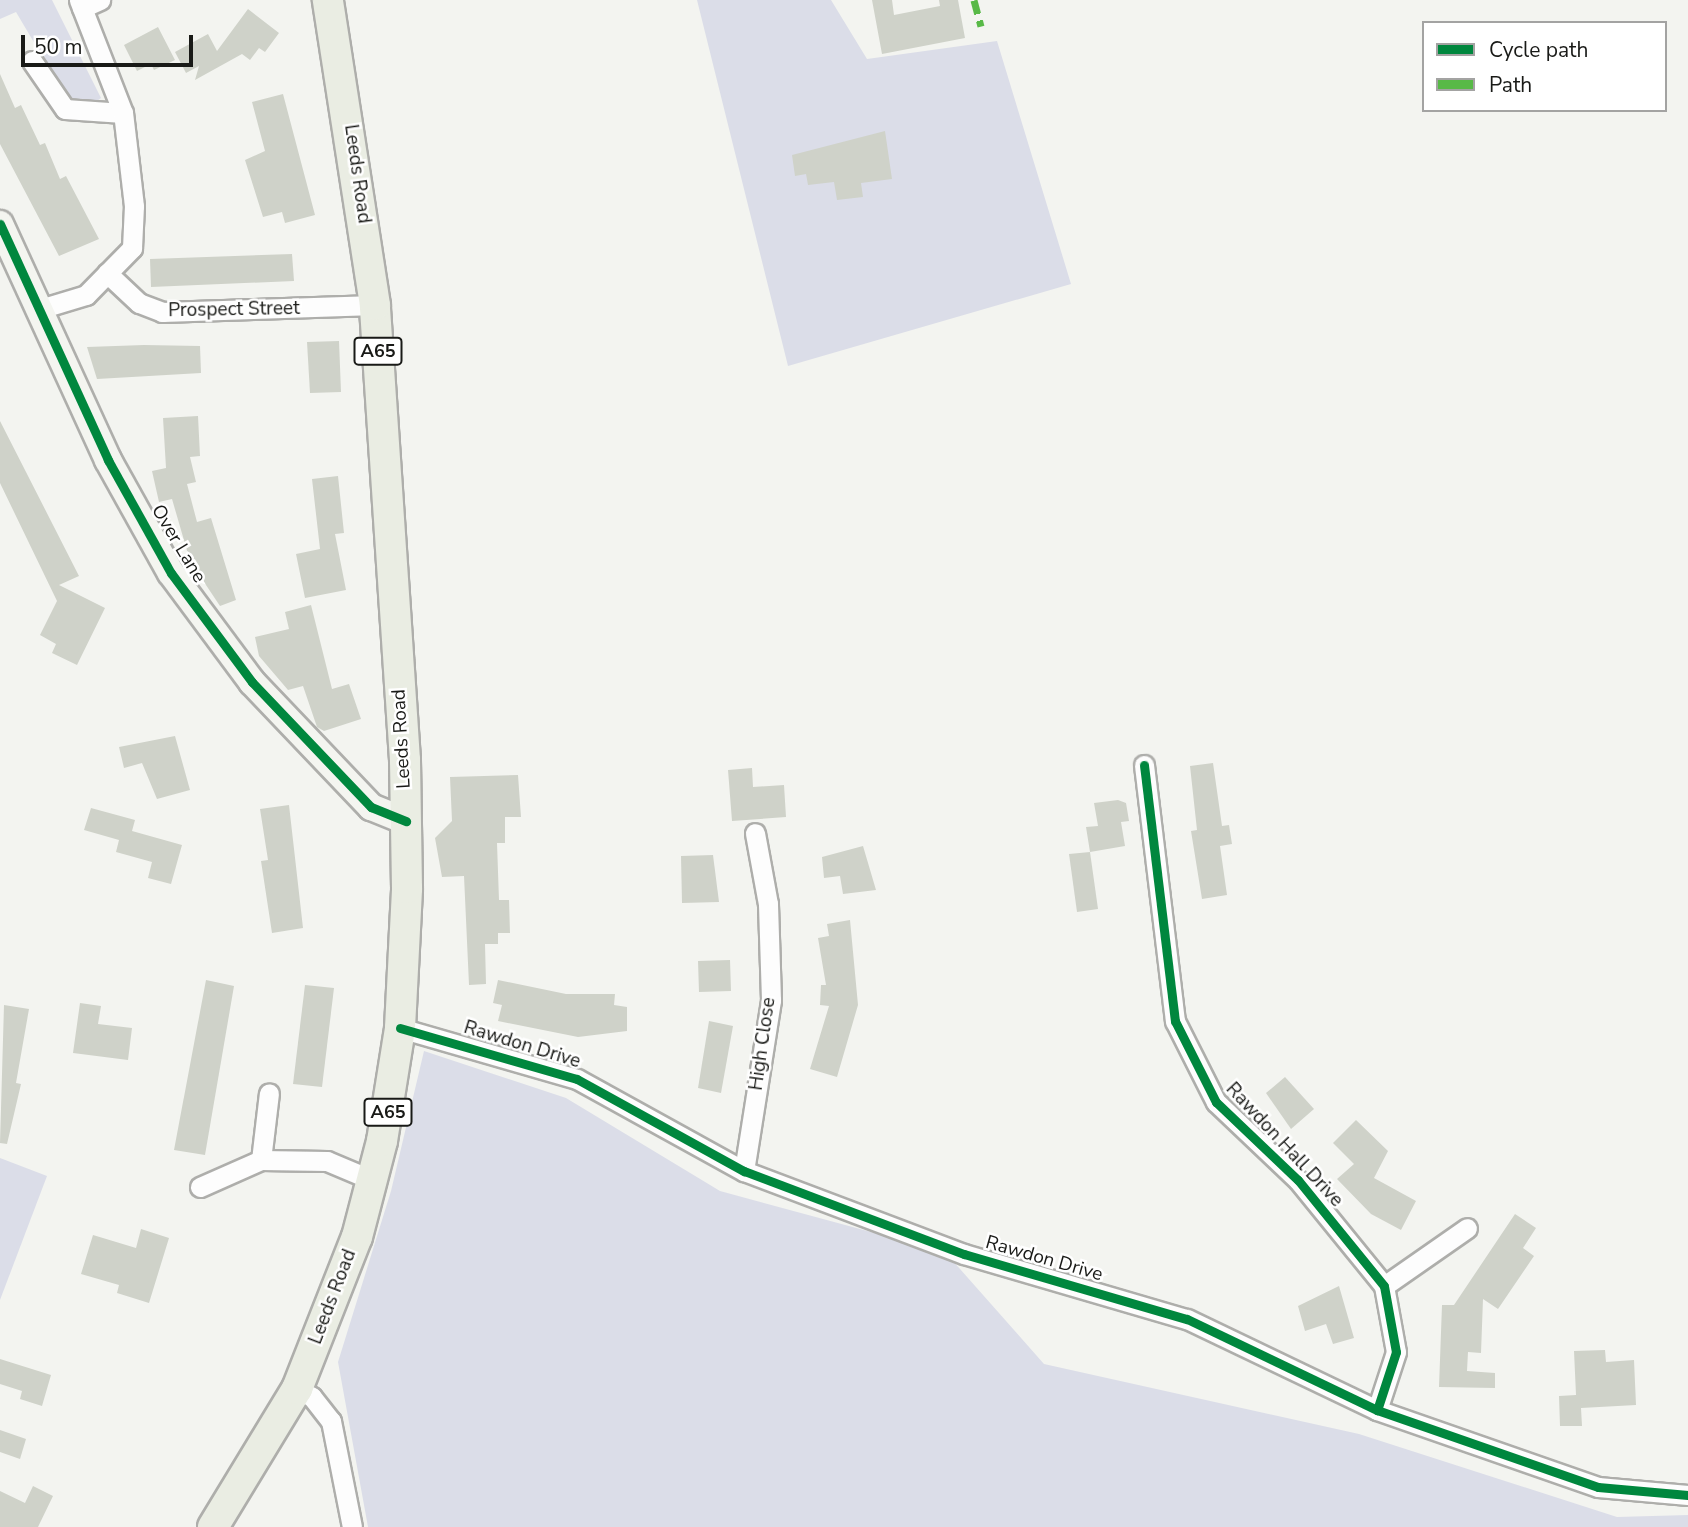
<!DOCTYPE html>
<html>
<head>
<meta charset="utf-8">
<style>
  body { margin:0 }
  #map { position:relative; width:1688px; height:1527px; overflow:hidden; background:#f3f4f0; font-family:"Nunito Sans",sans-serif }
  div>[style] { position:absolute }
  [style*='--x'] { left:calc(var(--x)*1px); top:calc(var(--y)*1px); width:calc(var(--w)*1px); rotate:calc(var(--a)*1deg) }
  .green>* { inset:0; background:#dbdde8 }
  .building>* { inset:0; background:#cfd2c9 }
  .roads { filter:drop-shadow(2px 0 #aeaeab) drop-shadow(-2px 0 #aeaeab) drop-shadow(0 2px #aeaeab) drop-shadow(0 -2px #aeaeab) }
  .street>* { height:19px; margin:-9.5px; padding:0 9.5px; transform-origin:9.5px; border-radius:9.5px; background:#fdfdfd }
  .secondary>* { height:26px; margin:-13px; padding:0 13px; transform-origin:13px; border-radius:13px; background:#f4f5f0 }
  .primary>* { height:30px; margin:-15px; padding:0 15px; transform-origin:15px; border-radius:15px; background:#eaede3 }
  .quiet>* { height:7px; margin-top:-3.5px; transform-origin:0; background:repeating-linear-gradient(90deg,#58b947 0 14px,transparent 0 21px) }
  .cycleway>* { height:9px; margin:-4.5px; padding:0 4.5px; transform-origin:4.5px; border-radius:4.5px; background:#00873e }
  span { translate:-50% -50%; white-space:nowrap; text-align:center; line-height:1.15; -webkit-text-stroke:5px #fff; paint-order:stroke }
  .shield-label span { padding:2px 5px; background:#fff; border:2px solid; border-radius:5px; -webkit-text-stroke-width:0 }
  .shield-label { font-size:18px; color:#191a17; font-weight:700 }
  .street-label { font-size:19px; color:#191a17 }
  .legend { position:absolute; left:1422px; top:21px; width:245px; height:91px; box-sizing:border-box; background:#fff; border:2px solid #a3a3a2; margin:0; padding:9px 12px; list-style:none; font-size:21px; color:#191a17 }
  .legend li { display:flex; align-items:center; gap:14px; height:35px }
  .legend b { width:35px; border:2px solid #a3a3a2 }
  .scale { position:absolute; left:21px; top:35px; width:172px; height:32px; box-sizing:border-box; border:4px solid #191a17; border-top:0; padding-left:9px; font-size:21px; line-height:24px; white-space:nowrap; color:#191a17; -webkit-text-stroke:5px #fff; paint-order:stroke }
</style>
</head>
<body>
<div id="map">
  <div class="green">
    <i style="clip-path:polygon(0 0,52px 0,101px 98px,94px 103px,68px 100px,16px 12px,0 19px)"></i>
    <i style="clip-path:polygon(697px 0,831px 0,867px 59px,997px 41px,1071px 284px,788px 366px)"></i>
    <i style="clip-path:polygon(424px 1051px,566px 1098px,720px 1191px,945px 1252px,1044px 1364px,1359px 1434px,1617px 1517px,1688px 1515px,1688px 1527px,368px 1527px,338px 1362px,391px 1191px)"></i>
    <i style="clip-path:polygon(0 1158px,47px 1176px,0 1300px)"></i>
  </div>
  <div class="building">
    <i style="clip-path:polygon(872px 0,892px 0,894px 15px,940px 6px,939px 0,958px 0,965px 38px,882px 54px)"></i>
    <i style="clip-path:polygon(248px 9px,279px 33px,265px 52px,259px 48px,250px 60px,242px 54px,195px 80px,199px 66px,186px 73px,175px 52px,208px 34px,217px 51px)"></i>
    <i style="clip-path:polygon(158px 27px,175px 60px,154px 70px,151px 64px,137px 71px,124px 45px)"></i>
    <i style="clip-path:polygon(0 74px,15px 108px,21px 105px,40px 145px,45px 143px,60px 179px,66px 176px,99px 239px,59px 256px,0 144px)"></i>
    <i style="clip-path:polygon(283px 94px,315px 215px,285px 223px,282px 212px,263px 217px,245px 160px,265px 151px,252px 102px)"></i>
    <i style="clip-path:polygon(885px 131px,892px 179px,861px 183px,863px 197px,837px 200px,834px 182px,808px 185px,806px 174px,795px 176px,792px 155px)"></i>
    <i style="clip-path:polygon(292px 254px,294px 281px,151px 287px,150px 259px)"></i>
    <i style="clip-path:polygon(339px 341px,341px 392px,310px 393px,307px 342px)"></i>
    <i style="clip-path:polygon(144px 345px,200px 346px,201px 373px,97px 379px,87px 347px)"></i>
    <i style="clip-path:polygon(198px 416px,200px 456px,190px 457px,196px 482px,187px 484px,197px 522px,211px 518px,236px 600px,220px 606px,190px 561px,172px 499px,159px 502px,152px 471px,166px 468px,163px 418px)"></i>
    <i style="clip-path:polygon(0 421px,79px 576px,59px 585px,105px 608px,77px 665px,52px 653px,56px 644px,40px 635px,57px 601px,0 483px)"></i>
    <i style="clip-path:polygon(338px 476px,344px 533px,335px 534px,346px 590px,305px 598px,296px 554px,320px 549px,312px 479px)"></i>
    <i style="clip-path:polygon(311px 605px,332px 689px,349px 684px,361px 719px,324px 731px,317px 727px,303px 686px,288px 690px,259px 656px,255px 637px,289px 629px,285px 612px)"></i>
    <i style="clip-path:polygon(175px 736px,190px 790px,157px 799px,142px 763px,124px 768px,119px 747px)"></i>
    <i style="clip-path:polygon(1213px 763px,1222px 826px,1229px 825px,1232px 844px,1220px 846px,1227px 895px,1202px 899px,1191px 831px,1197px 830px,1190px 766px)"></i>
    <i style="clip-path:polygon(752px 768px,753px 787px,784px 785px,786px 817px,732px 821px,728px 770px)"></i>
    <i style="clip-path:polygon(518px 775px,521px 817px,505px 817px,505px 843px,497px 843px,499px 900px,509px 900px,510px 933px,498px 933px,498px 944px,485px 944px,486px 984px,469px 985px,464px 876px,442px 877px,435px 838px,452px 821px,450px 777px)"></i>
    <i style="clip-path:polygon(1118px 800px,1126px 803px,1129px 821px,1121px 822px,1125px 846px,1090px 852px,1086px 827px,1098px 826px,1094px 803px)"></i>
    <i style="clip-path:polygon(289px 805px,303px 928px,272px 933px,261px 861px,268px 860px,260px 809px)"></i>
    <i style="clip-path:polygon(91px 808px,135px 820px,132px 831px,182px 845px,171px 884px,148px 878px,152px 862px,116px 852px,119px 840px,84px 830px)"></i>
    <i style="clip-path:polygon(863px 846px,876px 890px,843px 894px,840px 876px,824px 878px,822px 857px)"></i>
    <i style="clip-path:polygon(1090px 852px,1098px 909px,1077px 912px,1069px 854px)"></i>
    <i style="clip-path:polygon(713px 855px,719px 902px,682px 903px,681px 856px)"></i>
    <i style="clip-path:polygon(850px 920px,858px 1005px,837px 1077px,810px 1069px,829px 1006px,820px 1005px,821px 985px,826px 985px,818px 938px,829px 936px,827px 924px)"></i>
    <i style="clip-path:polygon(730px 960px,731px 991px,699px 992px,698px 961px)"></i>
    <i style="clip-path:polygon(206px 980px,234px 986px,205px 1155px,174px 1150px)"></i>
    <i style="clip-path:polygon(498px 980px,566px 994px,615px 994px,614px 1005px,627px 1007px,627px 1031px,578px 1037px,498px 1021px,502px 1005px,493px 1003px)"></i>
    <i style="clip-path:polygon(305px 985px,334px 988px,322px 1087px,293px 1084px)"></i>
    <i style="clip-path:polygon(80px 1003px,101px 1006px,98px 1024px,132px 1028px,128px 1060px,73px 1053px)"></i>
    <i style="clip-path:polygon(4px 1005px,29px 1009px,16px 1083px,21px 1084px,7px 1144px,0 1143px)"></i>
    <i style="clip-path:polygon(709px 1021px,733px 1026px,721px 1093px,698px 1088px)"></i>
    <i style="clip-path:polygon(1285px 1077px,1314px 1109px,1291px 1129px,1266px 1093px)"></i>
    <i style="clip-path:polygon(1356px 1120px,1388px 1151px,1374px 1178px,1416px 1201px,1401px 1230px,1371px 1214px,1337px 1179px,1354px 1164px,1333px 1143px)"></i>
    <i style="clip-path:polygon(1515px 1214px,1536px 1228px,1523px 1248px,1534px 1256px,1498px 1309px,1483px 1299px,1481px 1353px,1468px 1352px,1467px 1371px,1495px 1373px,1495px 1388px,1439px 1387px,1442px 1305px,1454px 1305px)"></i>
    <i style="clip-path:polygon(141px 1229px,169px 1238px,149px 1303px,117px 1293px,119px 1285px,81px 1274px,93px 1235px,136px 1248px)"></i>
    <i style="clip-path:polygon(1339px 1286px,1354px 1338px,1333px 1344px,1326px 1324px,1305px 1331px,1298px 1306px)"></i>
    <i style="clip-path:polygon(1605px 1350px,1606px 1362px,1634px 1360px,1636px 1405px,1581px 1408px,1582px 1426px,1560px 1426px,1559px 1396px,1576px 1395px,1574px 1351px)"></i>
    <i style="clip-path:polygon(0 1359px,51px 1375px,42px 1406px,20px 1399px,22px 1391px,0 1384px)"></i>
    <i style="clip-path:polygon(0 1430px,26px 1439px,20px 1459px,0 1452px)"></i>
    <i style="clip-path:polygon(33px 1486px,53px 1496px,38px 1527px,0 1527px,0 1491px,25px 1503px)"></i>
  </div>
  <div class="roads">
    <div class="street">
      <i style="--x:82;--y:8;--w:20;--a:-24"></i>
      <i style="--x:32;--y:61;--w:58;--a:55.5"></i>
      <i style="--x:65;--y:109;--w:58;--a:3.9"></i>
      <i style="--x:107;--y:273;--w:44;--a:43.2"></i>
      <i style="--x:139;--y:303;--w:25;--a:21"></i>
      <i style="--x:162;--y:312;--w:213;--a:-1.9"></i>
      <i style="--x:43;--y:308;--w:45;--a:-16.8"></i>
      <i style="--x:86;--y:295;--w:66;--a:-45.6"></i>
      <i style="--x:132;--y:248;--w:42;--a:-87.3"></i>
      <i style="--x:134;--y:206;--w:94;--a:-96.7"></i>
      <i style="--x:123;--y:113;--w:121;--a:-111.3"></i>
      <i style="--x:1144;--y:765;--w:258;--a:83.1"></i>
      <i style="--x:1175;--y:1021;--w:91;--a:63.2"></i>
      <i style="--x:1216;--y:1102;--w:113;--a:43.6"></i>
      <i style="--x:1298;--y:1180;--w:136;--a:50.9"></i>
      <i style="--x:1384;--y:1286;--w:67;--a:79.7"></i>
      <i style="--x:1396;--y:1352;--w:61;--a:108.1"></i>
      <i style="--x:400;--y:1028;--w:184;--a:16.1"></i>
      <i style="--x:577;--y:1079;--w:191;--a:28.9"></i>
      <i style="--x:744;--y:1171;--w:235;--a:20.7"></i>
      <i style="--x:964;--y:1254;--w:232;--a:16.3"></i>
      <i style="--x:1187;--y:1319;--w:211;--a:25.6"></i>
      <i style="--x:1377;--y:1410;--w:234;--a:19.2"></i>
      <i style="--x:1598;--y:1487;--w:90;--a:5.1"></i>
      <i style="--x:261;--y:1160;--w:67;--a:-83.2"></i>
      <i style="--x:744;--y:1171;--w:173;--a:-81"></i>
      <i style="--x:771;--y:1000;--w:96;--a:-91.8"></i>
      <i style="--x:768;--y:904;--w:72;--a:-100.4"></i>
      <i style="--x:200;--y:1187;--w:67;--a:-23.9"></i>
      <i style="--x:261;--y:1160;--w:66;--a:0.9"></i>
      <i style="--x:327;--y:1161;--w:49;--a:22.9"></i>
      <i style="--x:1384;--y:1286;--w:101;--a:-34.9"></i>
      <i style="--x:297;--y:1389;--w:17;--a:28"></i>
      <i style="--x:312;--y:1397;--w:31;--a:52"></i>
      <i style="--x:331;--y:1421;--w:108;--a:78.8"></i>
    </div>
    <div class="secondary">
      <i style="--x:0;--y:224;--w:260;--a:65.4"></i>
      <i style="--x:108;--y:460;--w:129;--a:60.9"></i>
      <i style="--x:171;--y:573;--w:136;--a:53.4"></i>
      <i style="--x:252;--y:682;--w:173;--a:46.4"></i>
      <i style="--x:371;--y:807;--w:38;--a:22"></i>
    </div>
    <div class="primary">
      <i style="--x:213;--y:1527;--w:162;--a:-58.7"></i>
      <i style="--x:297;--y:1389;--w:163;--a:-68.5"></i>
      <i style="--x:357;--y:1237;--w:99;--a:-75.4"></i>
      <i style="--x:382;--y:1141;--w:114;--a:-80.9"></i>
      <i style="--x:400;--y:1028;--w:140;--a:-87.1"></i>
      <i style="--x:407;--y:888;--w:128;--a:-90.9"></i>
      <i style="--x:405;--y:760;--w:456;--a:-93.8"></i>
      <i style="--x:375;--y:305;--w:309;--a:-98.8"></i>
    </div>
  </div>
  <div class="quiet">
    <i style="--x:974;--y:0;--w:27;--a:75"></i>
  </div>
  <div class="cycleway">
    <i style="--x:0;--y:224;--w:260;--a:65.4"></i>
    <i style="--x:108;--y:460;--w:129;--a:60.9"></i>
    <i style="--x:171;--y:573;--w:136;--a:53.4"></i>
    <i style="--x:252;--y:682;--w:173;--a:46.4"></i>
    <i style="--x:371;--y:807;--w:38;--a:22"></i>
    <i style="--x:1144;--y:765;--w:258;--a:83.1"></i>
    <i style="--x:1175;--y:1021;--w:91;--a:63.2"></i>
    <i style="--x:1216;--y:1102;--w:113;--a:43.6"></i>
    <i style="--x:1298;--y:1180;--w:136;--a:50.9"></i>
    <i style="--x:1384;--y:1286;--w:67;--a:79.7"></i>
    <i style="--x:1396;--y:1352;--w:61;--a:108.1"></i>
    <i style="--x:400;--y:1028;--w:184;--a:16.1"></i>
    <i style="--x:577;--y:1079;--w:191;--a:28.9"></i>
    <i style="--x:744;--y:1171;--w:235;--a:20.7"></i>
    <i style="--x:964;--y:1254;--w:232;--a:16.3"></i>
    <i style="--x:1187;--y:1319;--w:211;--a:25.6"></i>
    <i style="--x:1377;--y:1410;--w:234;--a:19.2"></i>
    <i style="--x:1598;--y:1487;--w:90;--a:5.1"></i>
  </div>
  <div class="shield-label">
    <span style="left:378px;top:351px">A65</span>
    <span style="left:388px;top:1112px">A65</span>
  </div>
  <div class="street-label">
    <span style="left:357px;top:174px;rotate:82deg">Leeds Road</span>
    <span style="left:234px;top:310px;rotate:-1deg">Prospect Street</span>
    <span style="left:178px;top:544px;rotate:59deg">Over Lane</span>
    <span style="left:402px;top:739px;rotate:-93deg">Leeds Road</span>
    <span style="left:763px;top:1044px;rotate:-82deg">High Close</span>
    <span style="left:522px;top:1045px;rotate:17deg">Rawdon Drive</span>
    <span style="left:1284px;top:1145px;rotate:47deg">Rawdon Hall Drive</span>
    <span style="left:1044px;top:1259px;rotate:16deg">Rawdon Drive</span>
    <span style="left:333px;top:1297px;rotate:-69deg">Leeds Road</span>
  </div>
  <ul class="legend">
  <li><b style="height:9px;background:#00873e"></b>Cycle path</li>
  <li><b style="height:9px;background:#58b947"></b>Path</li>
  </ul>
  <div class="scale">50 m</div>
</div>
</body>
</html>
